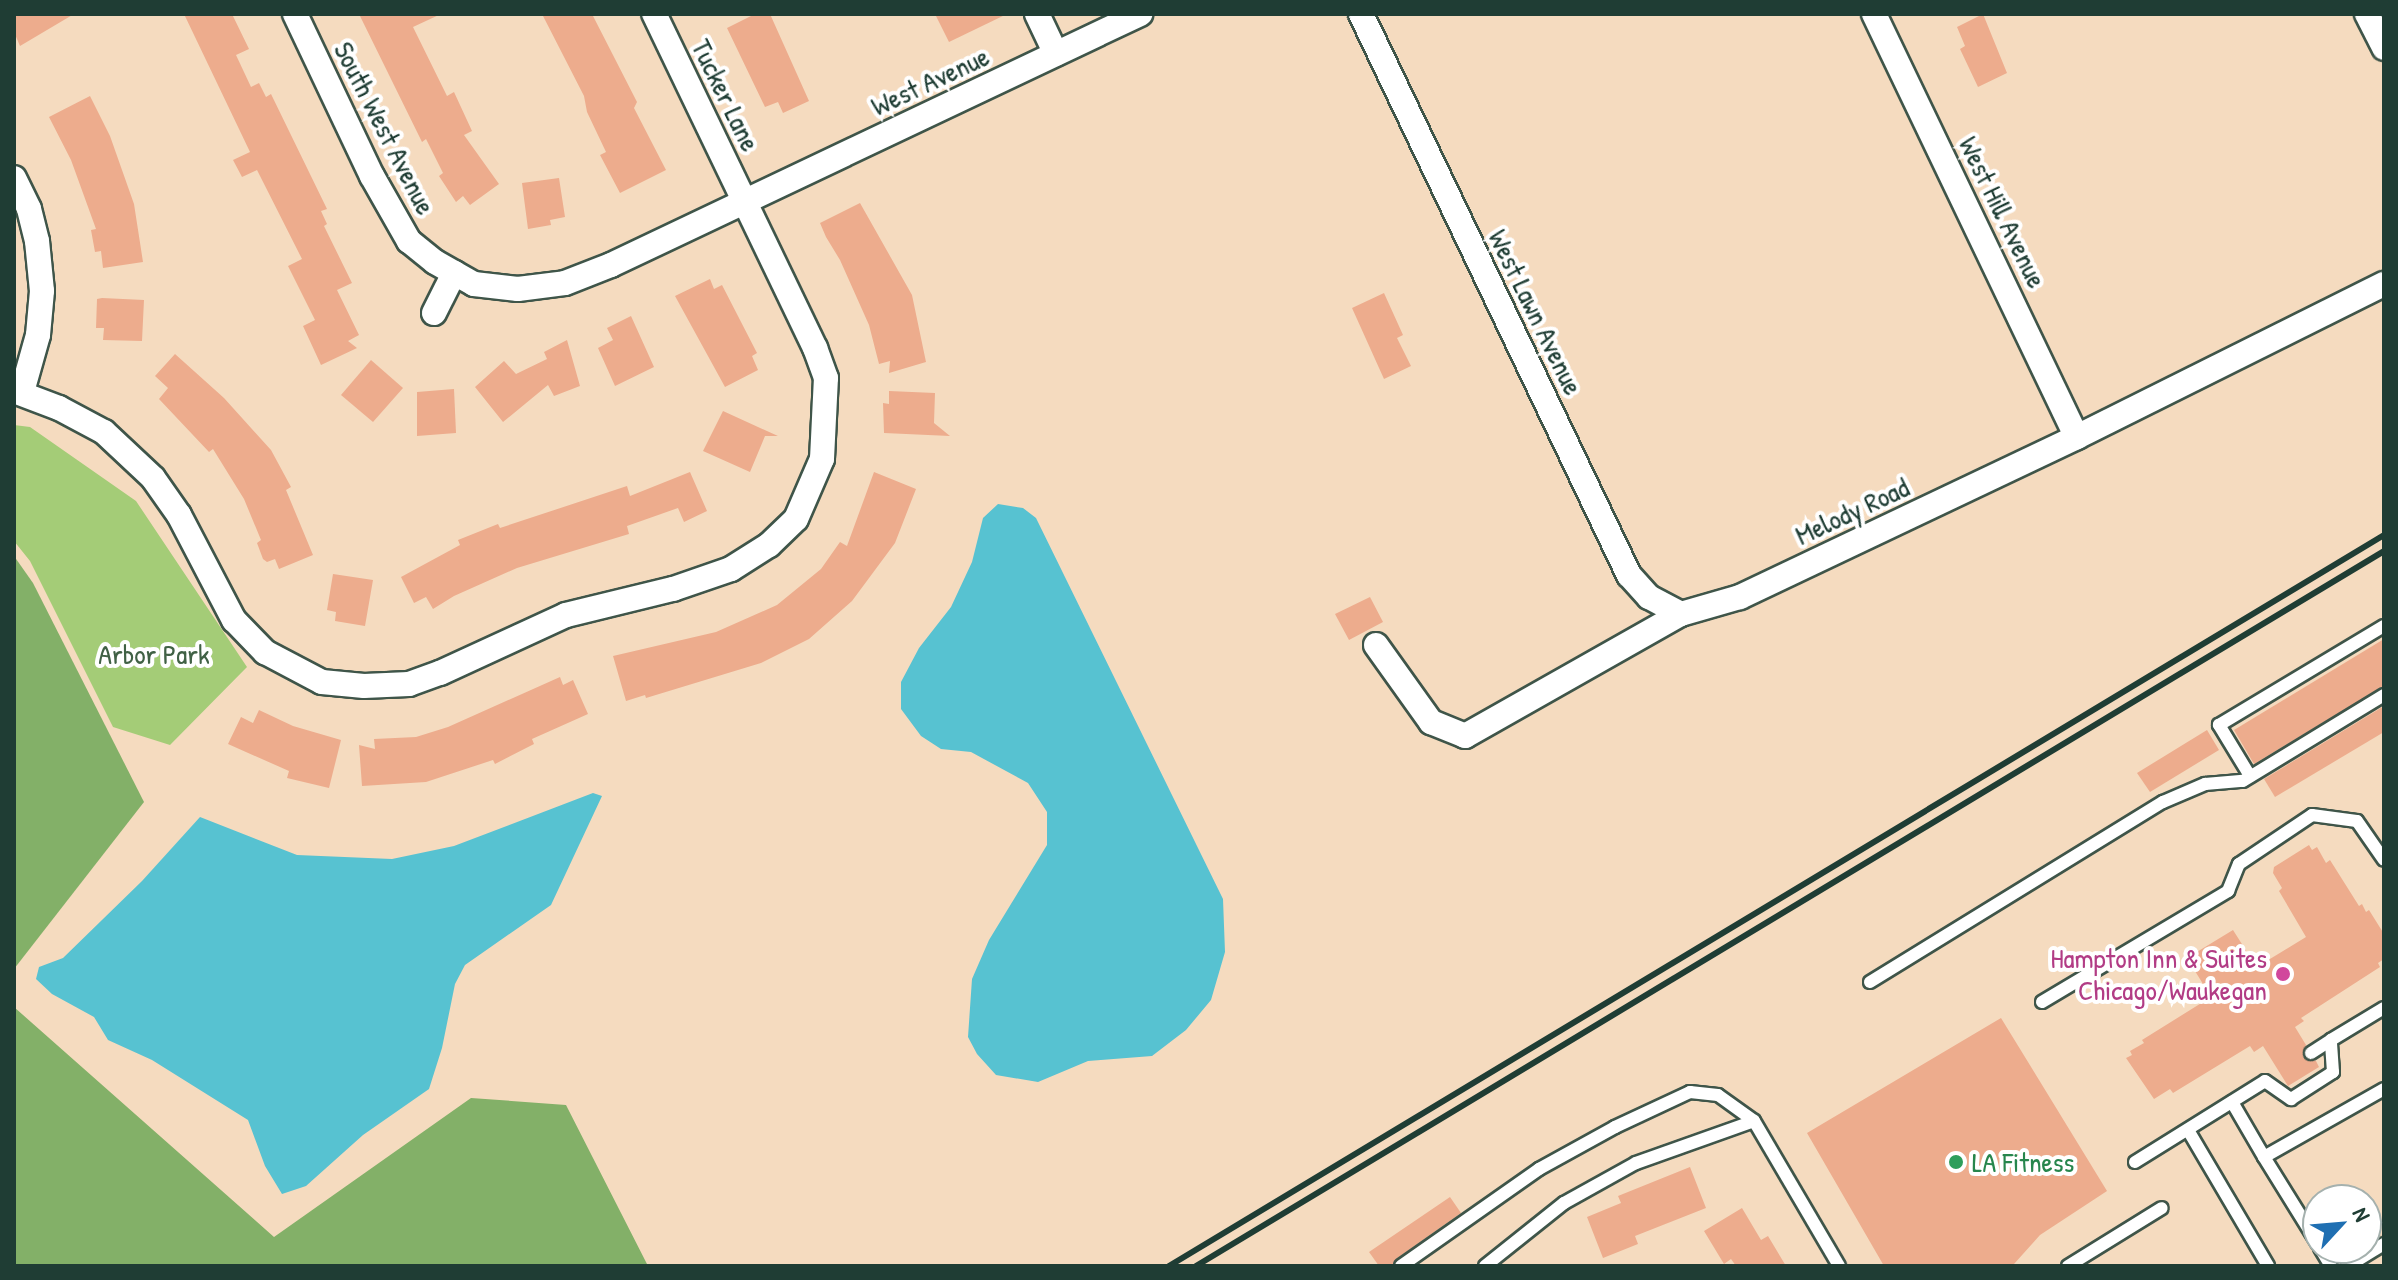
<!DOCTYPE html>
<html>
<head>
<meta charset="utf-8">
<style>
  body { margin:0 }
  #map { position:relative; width:2398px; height:1280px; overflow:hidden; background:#f5dbbf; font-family:"Patrick Hand",sans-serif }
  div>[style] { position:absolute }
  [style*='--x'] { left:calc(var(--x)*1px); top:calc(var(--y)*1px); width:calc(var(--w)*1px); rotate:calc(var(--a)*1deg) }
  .green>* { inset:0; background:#a4cc77 }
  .forest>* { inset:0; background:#83b068 }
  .water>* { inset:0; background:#57c2d1 }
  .building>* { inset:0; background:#edac8d }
  .roads { filter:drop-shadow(2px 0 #3f5549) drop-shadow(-2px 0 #3f5549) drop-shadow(0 2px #3f5549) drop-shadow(0 -2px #3f5549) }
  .service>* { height:12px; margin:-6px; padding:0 6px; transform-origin:6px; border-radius:6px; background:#fff }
  .minor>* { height:24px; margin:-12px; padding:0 12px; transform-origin:12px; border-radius:12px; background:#fff }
  .rail>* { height:6px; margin:-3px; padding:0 3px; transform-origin:3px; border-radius:3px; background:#1f3d34 }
  .dots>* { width:22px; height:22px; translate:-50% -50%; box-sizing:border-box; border:4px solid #fff; border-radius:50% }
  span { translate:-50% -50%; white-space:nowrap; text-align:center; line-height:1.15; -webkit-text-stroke:8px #fff; paint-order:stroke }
  .street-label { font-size:28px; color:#1f3d34 }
  .park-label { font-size:28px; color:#406145 }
  .hotel-label { font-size:28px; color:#b23c85 }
  .right { translate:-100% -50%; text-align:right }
  .leisure-label { font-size:28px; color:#27864d }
  .left { translate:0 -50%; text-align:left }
  .frame { position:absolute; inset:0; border:16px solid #1f3d34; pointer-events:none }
  .north { position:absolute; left:2302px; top:1184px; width:80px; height:80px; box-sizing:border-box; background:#fff; border:2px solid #a5b1ae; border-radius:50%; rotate:64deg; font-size:22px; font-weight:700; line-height:32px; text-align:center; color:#1f3d34 }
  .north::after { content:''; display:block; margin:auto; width:28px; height:36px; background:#1f6fb2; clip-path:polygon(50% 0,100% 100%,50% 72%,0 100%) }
</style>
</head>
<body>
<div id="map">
  <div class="green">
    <i style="clip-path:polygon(14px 425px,30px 427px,136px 501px,247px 667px,170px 745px,113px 727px,30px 561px,14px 541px)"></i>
  </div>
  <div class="forest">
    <i style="clip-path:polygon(14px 556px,33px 583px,144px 802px,14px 969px)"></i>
    <i style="clip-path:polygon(14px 1007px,274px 1237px,471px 1098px,566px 1105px,648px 1266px,14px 1266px)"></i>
  </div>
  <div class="water">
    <i style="clip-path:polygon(998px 504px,1023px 508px,1036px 518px,1223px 899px,1225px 952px,1211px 1000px,1186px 1030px,1152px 1056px,1088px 1061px,1038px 1082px,996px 1075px,977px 1054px,968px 1037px,972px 979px,989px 940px,1047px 845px,1047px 812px,1028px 783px,971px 752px,941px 749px,921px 736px,901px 709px,901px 682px,919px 648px,951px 607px,972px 562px,983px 518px)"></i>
    <i style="clip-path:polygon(593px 793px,602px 796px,551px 905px,465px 965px,455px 984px,442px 1048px,429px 1089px,363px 1135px,306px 1186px,282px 1194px,265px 1166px,248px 1120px,152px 1060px,108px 1040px,94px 1017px,52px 994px,36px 979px,39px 967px,63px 958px,142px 881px,200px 817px,297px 855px,392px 859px,454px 846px)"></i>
  </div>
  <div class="building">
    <i style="clip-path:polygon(14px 14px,74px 14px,20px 46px,14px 32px)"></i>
    <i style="clip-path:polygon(184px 14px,232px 14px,249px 49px,236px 55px,251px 87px,259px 83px,266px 97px,271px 94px,327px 209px,321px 211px,327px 224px,324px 226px,352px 283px,337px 290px,359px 335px,348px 341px,357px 348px,321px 365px,303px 326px,315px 320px,288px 266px,302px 259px,257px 170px,242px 177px,233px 160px,250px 152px)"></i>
    <i style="clip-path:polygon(359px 14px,441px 14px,413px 27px,447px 96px,454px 92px,472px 131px,464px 135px,499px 184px,470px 205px,463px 196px,456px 202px,439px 176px,443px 173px,426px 139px,422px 142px)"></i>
    <i style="clip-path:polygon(542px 14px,592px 14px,637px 102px,634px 108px,666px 170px,620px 193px,600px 155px,606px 152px,587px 112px,584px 96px)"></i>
    <i style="clip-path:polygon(755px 14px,770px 14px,809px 101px,783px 113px,778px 102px,765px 107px,727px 28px)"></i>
    <i style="clip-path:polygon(935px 14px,1007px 14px,949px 42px)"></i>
    <i style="clip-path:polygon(1983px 14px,2007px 73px,1978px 87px,1960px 49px,1965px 46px,1957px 27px)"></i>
    <i style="clip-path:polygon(90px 96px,110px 136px,134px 204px,143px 262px,103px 268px,101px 251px,95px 252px,91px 230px,96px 229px,71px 160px,49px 117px)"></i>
    <i style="clip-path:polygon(559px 178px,565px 217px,550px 220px,551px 225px,528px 229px,522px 183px)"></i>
    <i style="clip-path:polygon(860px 203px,912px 295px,926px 362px,889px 373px,890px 361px,879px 364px,869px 325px,840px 260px,826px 237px,820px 223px)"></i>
    <i style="clip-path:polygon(710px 279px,714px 289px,722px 285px,757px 353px,752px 356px,758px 370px,725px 387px,675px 296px)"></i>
    <i style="clip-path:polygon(1384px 293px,1403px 335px,1397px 338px,1411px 366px,1384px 379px,1352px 308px)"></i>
    <i style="clip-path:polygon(102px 298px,144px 300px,142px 341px,103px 340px,104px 328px,96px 328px,97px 299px)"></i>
    <i style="clip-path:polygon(631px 316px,654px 367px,615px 386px,598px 348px,613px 340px,607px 328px)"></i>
    <i style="clip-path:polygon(567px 340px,580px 386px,554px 396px,548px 385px,503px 422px,475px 387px,504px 361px,516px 374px,547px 359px,544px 352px)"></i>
    <i style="clip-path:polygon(175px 354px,224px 398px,271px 450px,291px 487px,286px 490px,313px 555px,279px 569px,275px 559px,267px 562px,263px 559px,257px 543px,261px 540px,244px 499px,213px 449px,209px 452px,159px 399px,168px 388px,155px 376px)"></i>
    <i style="clip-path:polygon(371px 360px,403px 388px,373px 422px,341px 395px)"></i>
    <i style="clip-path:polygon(454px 389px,456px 433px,417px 436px,417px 392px)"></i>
    <i style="clip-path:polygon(889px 391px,935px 393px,934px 423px,950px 436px,884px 433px,883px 403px,889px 404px)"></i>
    <i style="clip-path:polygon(723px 411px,778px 436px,765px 436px,750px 472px,703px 451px)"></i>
    <i style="clip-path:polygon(690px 472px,707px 511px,684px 522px,678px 508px,627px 526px,629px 534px,517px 568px,454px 596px,433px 609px,426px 597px,414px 603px,401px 577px,460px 545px,458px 540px,498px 524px,500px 528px,627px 486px,630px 496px)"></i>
    <i style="clip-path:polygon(874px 472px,916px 489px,895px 543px,852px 601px,809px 639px,761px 663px,646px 698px,645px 695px,626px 701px,613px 656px,716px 632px,777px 605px,821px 569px,840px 542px,847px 546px)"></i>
    <i style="clip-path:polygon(333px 574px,373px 580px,365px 626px,335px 621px,336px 612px,327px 610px)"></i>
    <i style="clip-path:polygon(1370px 597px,1383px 622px,1349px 640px,1335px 614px)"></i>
    <i style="clip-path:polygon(2384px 639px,2384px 686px,2254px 764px,2234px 730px)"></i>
    <i style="clip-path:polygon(560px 677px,563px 685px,573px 680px,588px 714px,532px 739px,534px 744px,495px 764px,493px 760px,426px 782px,362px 786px,359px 745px,375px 749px,374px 739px,416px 737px,448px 727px)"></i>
    <i style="clip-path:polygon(2384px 706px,2384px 732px,2275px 797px,2264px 779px)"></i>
    <i style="clip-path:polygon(259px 710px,293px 726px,341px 740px,329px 788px,287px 778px,289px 771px,228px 744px,241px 717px,253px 723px)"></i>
    <i style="clip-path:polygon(2207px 730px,2219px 750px,2150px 792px,2137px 773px)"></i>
    <i style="clip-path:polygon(2309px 845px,2312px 850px,2317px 847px,2326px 863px,2330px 860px,2359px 906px,2362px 904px,2366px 912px,2369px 910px,2384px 934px,2384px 959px,2378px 963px,2380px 967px,2301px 1018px,2304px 1021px,2295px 1027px,2306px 1045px,2303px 1057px,2316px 1061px,2319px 1067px,2288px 1086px,2263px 1046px,2254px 1052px,2250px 1046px,2173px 1093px,2170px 1089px,2154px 1099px,2126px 1058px,2132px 1055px,2130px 1051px,2144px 1043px,2142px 1040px,2211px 997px,2187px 958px,2233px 930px,2254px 963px,2263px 958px,2265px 962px,2306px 937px,2279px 891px,2282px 888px,2273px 873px,2274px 867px)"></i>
    <i style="clip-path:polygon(2001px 1018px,2107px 1191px,2040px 1235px,2014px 1264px,1884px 1266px,1807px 1133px)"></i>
    <i style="clip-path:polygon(1690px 1167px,1706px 1208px,1635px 1236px,1638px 1244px,1603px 1258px,1587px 1217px,1621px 1203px,1618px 1196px)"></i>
    <i style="clip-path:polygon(1450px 1197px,1461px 1213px,1396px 1259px,1392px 1266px,1379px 1266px,1369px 1252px)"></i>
    <i style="clip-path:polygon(1742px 1208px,1761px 1240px,1768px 1236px,1786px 1266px,1736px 1266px,1731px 1259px,1724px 1264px,1704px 1231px)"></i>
  </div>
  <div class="roads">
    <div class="service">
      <i style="--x:2250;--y:776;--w:60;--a:-121.3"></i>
      <i style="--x:2219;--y:725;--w:192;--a:-31"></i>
      <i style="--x:1870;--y:982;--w:344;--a:-31.6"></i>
      <i style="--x:2163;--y:802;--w:46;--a:-23.2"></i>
      <i style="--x:2205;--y:784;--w:38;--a:-5"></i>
      <i style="--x:2243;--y:781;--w:165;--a:-31.4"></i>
      <i style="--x:2042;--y:1002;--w:217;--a:-30.8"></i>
      <i style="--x:2228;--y:891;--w:29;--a:-68"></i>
      <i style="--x:2239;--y:864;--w:88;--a:-33.9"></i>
      <i style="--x:2312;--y:815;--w:45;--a:7.6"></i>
      <i style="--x:2357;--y:821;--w:47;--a:55.3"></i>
      <i style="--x:2311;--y:1053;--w:24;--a:-33"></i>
      <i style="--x:2232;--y:1102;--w:64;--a:59.8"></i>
      <i style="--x:2188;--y:1130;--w:158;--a:59.5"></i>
      <i style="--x:2135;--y:1162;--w:153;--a:-31.9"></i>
      <i style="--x:2265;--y:1081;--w:32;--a:35"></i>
      <i style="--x:2291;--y:1099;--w:50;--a:-32.7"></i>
      <i style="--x:2333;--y:1072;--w:32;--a:-94"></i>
      <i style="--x:2331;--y:1040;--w:62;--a:-31.1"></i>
      <i style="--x:2318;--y:1244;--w:102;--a:-121.8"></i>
      <i style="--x:2264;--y:1157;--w:138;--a:-29.5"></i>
      <i style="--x:2320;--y:1248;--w:21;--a:59"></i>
      <i style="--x:1401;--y:1266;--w:169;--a:-35.1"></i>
      <i style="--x:1539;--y:1169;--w:87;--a:-28.9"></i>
      <i style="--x:1615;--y:1127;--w:83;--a:-25"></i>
      <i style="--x:1690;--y:1092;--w:28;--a:6"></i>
      <i style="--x:1718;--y:1095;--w:44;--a:35.8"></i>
      <i style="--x:1754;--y:1121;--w:168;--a:59.6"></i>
      <i style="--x:1485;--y:1266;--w:101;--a:-38.6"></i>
      <i style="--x:1564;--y:1203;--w:82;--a:-29.1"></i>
      <i style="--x:1636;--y:1163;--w:125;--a:-19.6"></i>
      <i style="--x:2068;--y:1266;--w:110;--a:-31.7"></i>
      <i style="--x:2348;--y:1266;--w:42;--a:-31.4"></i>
    </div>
    <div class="minor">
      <i style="--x:295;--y:14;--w:179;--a:64.6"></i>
      <i style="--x:372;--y:176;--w:75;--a:60.4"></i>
      <i style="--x:409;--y:241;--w:33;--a:39"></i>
      <i style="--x:435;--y:262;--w:45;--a:29.4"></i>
      <i style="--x:474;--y:284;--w:44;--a:6.5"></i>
      <i style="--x:518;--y:289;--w:47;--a:-7.3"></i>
      <i style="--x:565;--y:283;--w:49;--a:-21.4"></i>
      <i style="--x:611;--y:265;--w:586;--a:-25.38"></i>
      <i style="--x:1037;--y:14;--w:44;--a:64.6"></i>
      <i style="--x:1361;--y:14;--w:622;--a:64.47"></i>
      <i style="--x:1629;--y:575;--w:30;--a:48"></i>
      <i style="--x:1649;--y:597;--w:36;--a:28"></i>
      <i style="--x:1874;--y:14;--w:469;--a:64.4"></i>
      <i style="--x:2367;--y:14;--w:38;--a:63"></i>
      <i style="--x:14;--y:178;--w:34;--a:64"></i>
      <i style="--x:29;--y:209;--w:33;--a:76"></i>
      <i style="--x:37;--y:241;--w:50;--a:84.3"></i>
      <i style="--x:42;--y:291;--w:44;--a:95.2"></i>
      <i style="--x:38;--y:335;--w:59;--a:105.7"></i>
      <i style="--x:434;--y:313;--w:45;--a:-63.4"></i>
      <i style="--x:14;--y:391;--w:48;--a:20.7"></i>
      <i style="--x:59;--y:408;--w:51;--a:28.1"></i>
      <i style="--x:104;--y:432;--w:67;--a:43.2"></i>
      <i style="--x:153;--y:478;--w:45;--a:54.9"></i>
      <i style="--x:179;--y:515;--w:119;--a:62.4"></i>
      <i style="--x:234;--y:620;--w:45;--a:45.9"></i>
      <i style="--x:265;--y:652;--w:64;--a:27.8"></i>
      <i style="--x:322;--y:682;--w:42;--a:5.4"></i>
      <i style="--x:364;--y:686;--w:45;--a:-2.5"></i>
      <i style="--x:409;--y:684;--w:33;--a:-20"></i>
      <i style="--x:440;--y:673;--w:139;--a:-24.7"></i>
      <i style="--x:566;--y:615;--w:110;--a:-13.7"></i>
      <i style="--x:673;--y:589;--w:61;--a:-19"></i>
      <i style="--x:731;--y:569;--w:45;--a:-32.3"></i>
      <i style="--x:769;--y:545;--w:37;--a:-44"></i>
      <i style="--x:796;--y:519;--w:65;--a:-66.6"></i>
      <i style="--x:822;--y:459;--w:81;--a:-87.2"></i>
      <i style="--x:826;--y:378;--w:32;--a:-110"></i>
      <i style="--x:815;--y:348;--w:371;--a:-115.7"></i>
      <i style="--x:1376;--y:645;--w:95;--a:54.5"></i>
      <i style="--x:1431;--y:722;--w:37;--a:22"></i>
      <i style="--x:1465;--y:736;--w:248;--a:-29.5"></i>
      <i style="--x:1681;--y:614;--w:61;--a:-16.1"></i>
      <i style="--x:1740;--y:597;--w:373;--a:-25.4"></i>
      <i style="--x:2077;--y:437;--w:343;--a:-26.5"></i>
    </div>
  </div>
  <div class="rail">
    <i style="--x:1169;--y:1266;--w:1418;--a:-31.03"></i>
    <i style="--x:1196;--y:1266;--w:1387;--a:-31.04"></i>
  </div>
  <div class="dots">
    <i style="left:2283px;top:974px;background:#d1479c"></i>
    <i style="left:1956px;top:1162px;background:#2e9e5b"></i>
  </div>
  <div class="street-label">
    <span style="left:930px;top:81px;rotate:-25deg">West Avenue</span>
    <span style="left:726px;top:95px;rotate:64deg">Tucker Lane</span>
    <span style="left:385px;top:128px;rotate:63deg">South West Avenue</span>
    <span style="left:2003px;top:212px;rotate:64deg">West Hill Avenue</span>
    <span style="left:1536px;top:312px;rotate:64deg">West Lawn Avenue</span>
    <span style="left:1852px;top:511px;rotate:-25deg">Melody Road</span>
  </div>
  <div class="park-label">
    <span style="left:154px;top:654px">Arbor Park</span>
  </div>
  <div class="hotel-label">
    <span class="right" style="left:2267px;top:974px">Hampton Inn &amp; Suites<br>Chicago/Waukegan</span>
  </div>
  <div class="leisure-label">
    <span class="left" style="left:1972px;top:1162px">LA Fitness</span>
  </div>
  <div class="frame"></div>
  <div class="north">N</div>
</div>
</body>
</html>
